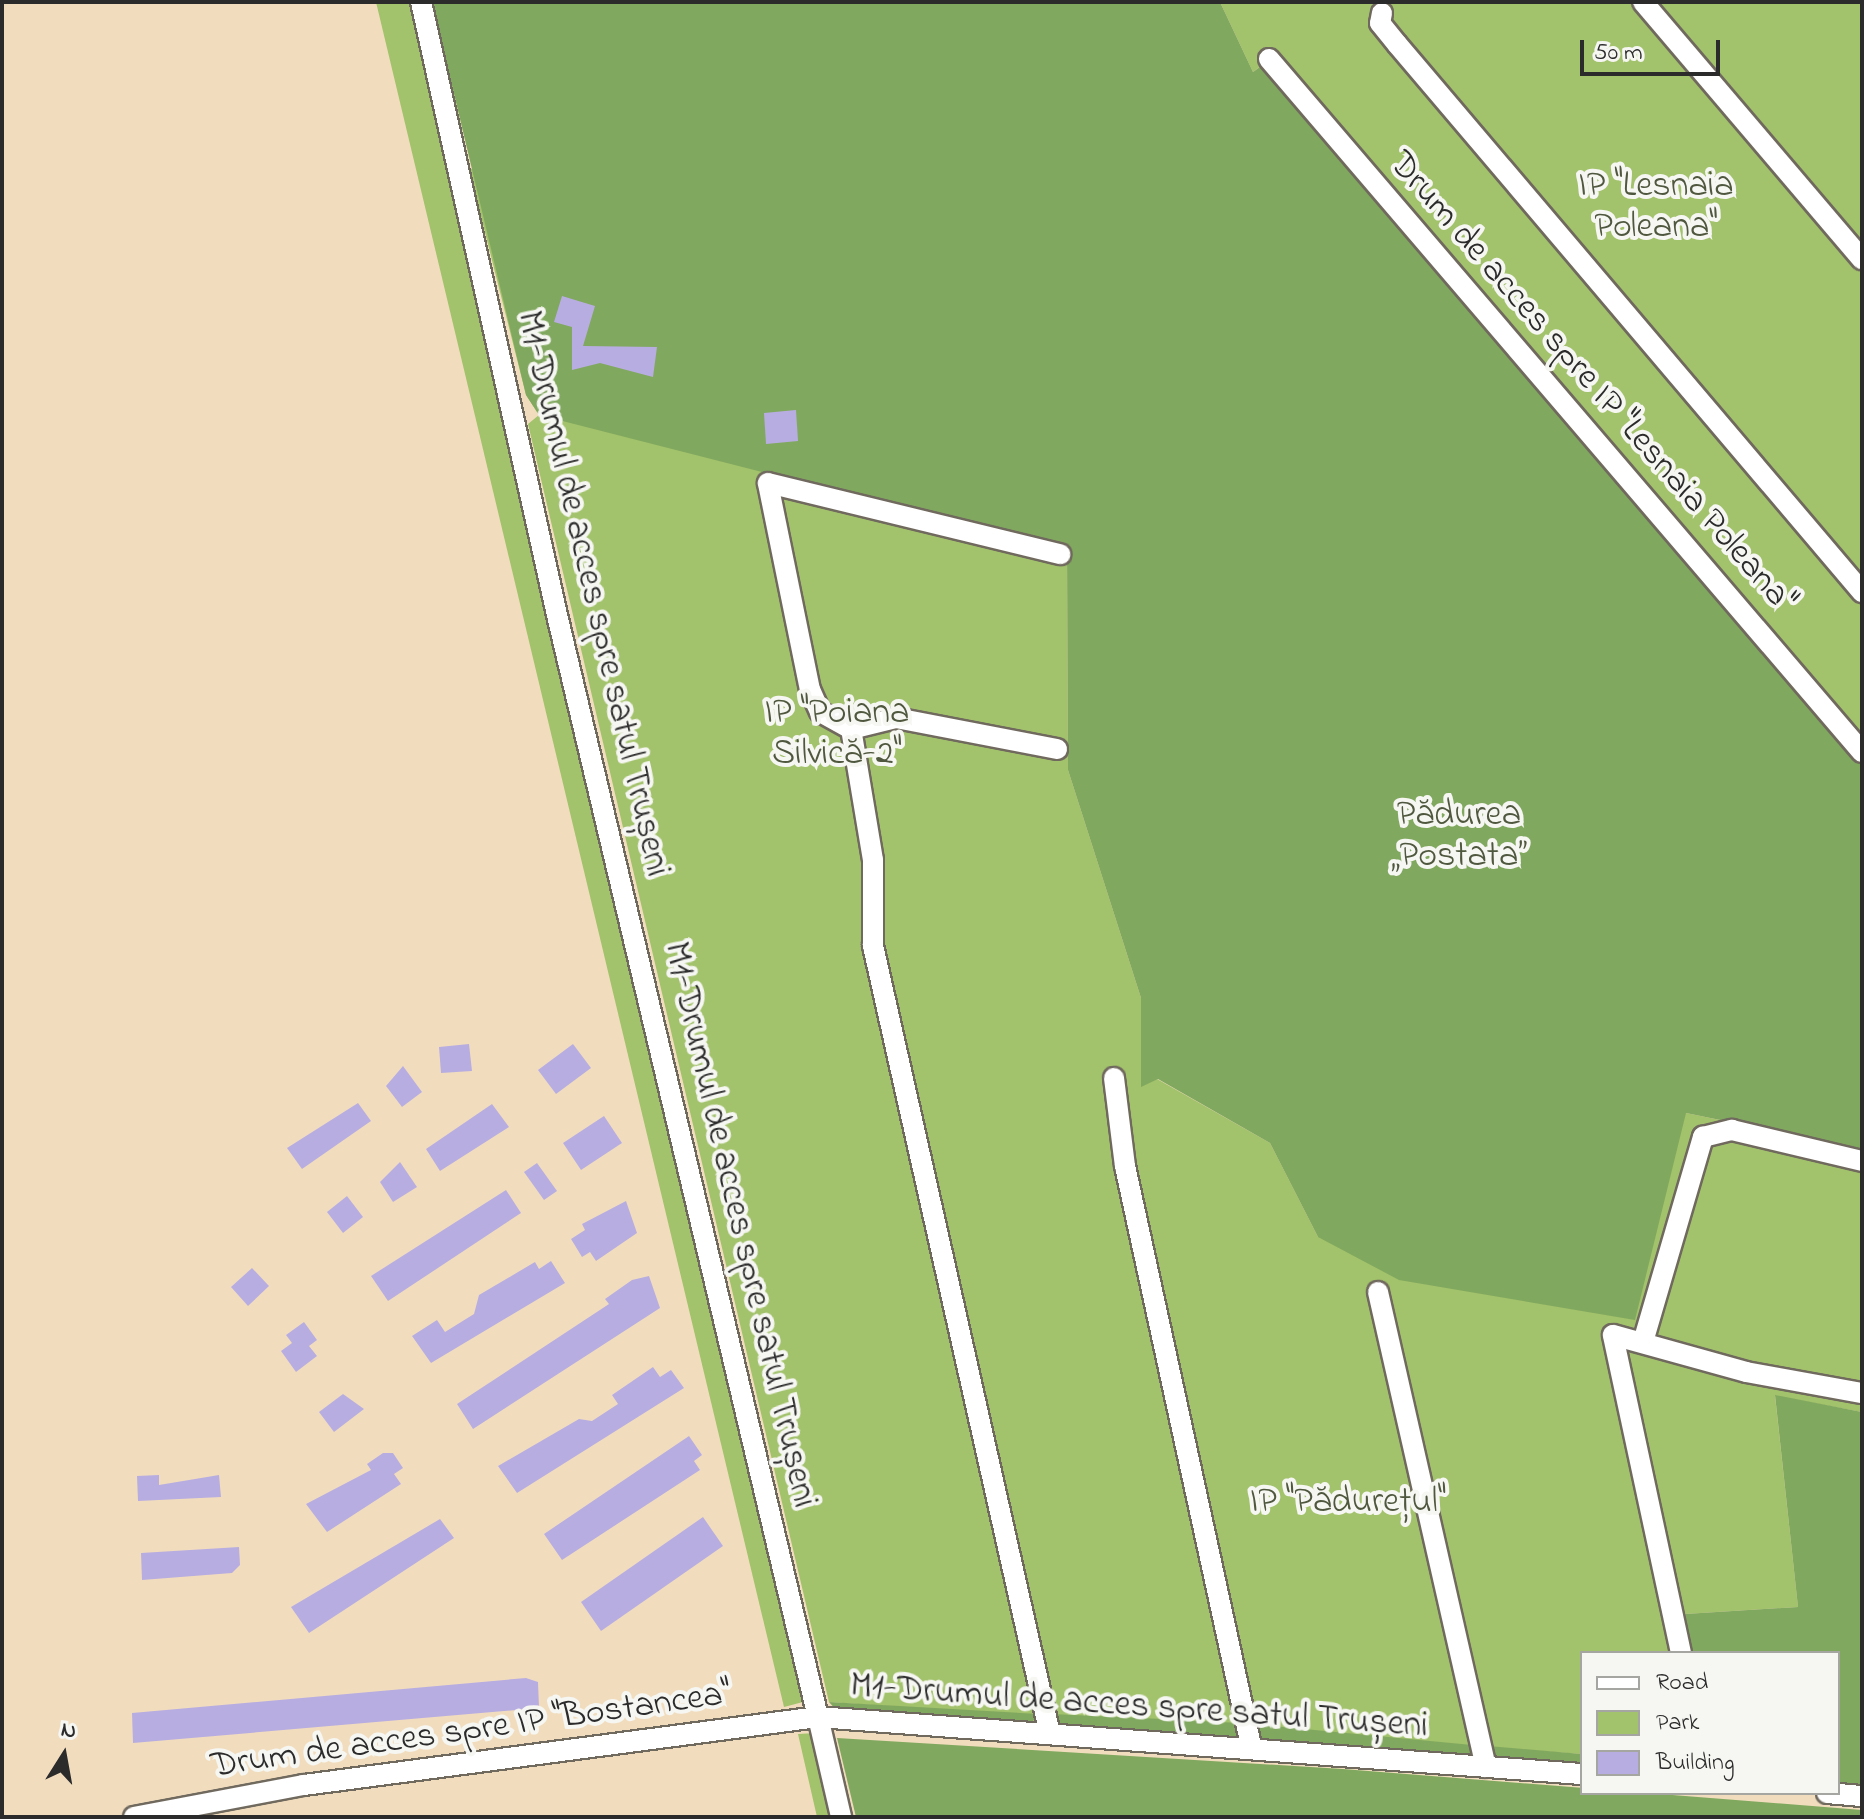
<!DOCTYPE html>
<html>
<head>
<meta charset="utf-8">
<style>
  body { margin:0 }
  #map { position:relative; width:1864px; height:1819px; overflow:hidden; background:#f1ddbe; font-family:"Indie Flower",sans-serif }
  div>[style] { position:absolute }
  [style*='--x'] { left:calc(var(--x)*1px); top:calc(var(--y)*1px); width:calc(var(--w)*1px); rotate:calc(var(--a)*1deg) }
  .green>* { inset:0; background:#a2c26b }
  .forest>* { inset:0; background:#81a85f }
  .building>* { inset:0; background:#b8ade1 }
  .roads { filter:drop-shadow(2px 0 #70695e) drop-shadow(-2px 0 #70695e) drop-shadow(0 2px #70695e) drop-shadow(0 -2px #70695e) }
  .minor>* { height:20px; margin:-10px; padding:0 10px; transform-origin:10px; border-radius:10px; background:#fff }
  span { translate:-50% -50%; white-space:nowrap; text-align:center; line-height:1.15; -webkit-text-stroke:8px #f6f6f2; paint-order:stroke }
  .park-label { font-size:36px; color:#4f583e }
  .street-label { font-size:36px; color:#2b2b2b }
  .frame { position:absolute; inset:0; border:4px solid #2b2b2b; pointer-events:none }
  .legend { position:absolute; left:1580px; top:1651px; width:260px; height:144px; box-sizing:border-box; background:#f6f6f2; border:2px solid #a5a5a2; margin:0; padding:10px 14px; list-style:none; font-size:24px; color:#2b2b2b }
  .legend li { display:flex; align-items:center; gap:16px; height:40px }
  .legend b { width:40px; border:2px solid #a5a5a2 }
  .north { position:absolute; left:24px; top:1715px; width:80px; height:80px; -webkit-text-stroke:6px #f6f6f2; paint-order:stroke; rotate:11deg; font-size:22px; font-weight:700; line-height:32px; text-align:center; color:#2b2b2b }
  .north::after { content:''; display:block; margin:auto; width:28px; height:36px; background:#2b2b2b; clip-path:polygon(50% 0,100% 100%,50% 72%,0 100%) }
  .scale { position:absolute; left:1580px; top:40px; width:140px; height:36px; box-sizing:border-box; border:4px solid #2b2b2b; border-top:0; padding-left:10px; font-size:24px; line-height:28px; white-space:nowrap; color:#2b2b2b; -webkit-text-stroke:6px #f6f6f2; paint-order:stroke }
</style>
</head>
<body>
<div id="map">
  <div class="green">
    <i style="clip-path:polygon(376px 2px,410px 2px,803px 1702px,784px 1707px)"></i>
    <i style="clip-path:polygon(1220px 2px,1862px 2px,1862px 760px,1279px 81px,1293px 69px,1279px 52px,1253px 72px)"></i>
    <i style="clip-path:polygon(554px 165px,1067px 549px,1068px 770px,1141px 998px,1141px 1086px,1157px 1079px,1270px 1143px,1318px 1237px,1686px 1113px,1862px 1149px,1862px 1412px,1775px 1396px,1798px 1607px,1685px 1614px,1692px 1653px,1582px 1653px,1582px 1754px,829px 1702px,528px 424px,539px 415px,526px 395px,469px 169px)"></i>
    <i style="clip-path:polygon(816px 1733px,836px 1817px,817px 1817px,798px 1734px)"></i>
  </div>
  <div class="forest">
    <i style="clip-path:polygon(432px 2px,1220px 2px,1253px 72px,1264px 64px,1862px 760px,1862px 1149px,1686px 1113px,1635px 1320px,1399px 1280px,1318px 1237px,1270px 1143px,1158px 1079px,1141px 1087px,1141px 998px,1068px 770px,1067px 550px,539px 415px,526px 395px)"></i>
    <i style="clip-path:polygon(1775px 1395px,1862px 1412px,1862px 1787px,1838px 1785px,1838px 1653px,1692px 1653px,1685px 1614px,1798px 1607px)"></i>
    <i style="clip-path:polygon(829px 1702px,1038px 1714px,1032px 1723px,837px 1711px)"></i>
    <i style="clip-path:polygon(1051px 1714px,1162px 1719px,1239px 1723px,1238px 1738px,1057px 1724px)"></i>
    <i style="clip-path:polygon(1252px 1724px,1472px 1745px,1476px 1762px,1259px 1740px)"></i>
    <i style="clip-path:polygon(837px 1738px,1343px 1769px,1862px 1810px,1862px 1817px,856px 1817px)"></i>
    <i style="clip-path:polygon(1488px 1746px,1582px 1754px,1582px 1766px,1492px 1761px)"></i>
  </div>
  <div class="building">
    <i style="clip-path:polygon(562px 296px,595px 306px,583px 346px,657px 347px,653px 377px,600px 363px,572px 370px,572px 327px,554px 322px)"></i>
    <i style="clip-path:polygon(796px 410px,798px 441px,766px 444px,764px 413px)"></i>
    <i style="clip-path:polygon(469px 1044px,472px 1071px,441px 1073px,439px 1047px)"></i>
    <i style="clip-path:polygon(573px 1044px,591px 1068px,556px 1094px,538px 1070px)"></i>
    <i style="clip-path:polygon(403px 1066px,422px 1092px,402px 1107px,386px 1086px)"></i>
    <i style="clip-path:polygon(358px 1103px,371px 1121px,302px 1169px,287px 1148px)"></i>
    <i style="clip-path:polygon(492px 1104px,509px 1127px,440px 1171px,426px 1149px)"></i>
    <i style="clip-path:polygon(604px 1116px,622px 1143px,581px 1170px,563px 1143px)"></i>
    <i style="clip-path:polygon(400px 1162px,417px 1187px,393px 1202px,380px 1182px)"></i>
    <i style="clip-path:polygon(537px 1163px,557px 1191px,544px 1200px,524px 1172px)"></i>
    <i style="clip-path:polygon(506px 1190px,521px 1213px,388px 1301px,371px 1276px)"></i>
    <i style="clip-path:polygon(347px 1196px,363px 1217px,343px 1233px,327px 1212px)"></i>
    <i style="clip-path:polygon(626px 1201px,637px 1233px,596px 1261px,590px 1252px,582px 1257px,571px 1239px,585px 1230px,582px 1224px)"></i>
    <i style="clip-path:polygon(551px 1261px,565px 1283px,431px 1363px,412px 1336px,437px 1320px,445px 1332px,474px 1314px,479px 1295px,535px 1262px,539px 1269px)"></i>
    <i style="clip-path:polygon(252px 1268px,269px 1286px,248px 1306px,231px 1287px)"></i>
    <i style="clip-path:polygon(649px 1276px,660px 1308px,473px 1429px,457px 1404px,609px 1304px,605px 1299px,632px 1280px)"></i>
    <i style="clip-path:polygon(304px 1322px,317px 1340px,309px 1346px,317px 1356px,296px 1372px,281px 1351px,292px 1343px,286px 1335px)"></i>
    <i style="clip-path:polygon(653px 1367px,660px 1377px,671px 1370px,684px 1388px,517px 1493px,498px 1466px,579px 1419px,592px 1421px,618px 1404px,612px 1395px)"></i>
    <i style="clip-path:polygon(343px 1394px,364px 1409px,334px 1432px,319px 1412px)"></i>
    <i style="clip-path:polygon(689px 1436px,702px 1455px,694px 1461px,700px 1470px,562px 1560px,544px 1534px)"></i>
    <i style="clip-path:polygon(383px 1453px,393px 1453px,403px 1468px,394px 1474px,401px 1484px,327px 1532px,306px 1504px,371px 1470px,367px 1464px)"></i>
    <i style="clip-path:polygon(159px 1475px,159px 1485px,219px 1475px,221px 1497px,138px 1501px,137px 1476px)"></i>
    <i style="clip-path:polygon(703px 1517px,723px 1546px,601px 1631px,581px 1602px)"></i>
    <i style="clip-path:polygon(440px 1519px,454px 1538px,309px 1633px,291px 1607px)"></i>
    <i style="clip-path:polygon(239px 1547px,240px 1565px,232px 1573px,142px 1580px,141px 1553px)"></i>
    <i style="clip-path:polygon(526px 1678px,538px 1682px,539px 1708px,133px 1743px,132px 1713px)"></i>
  </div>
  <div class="roads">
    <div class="minor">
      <i style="--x:421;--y:2;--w:628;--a:77.49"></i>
      <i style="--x:557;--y:615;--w:1132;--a:76.68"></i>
      <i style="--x:818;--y:1717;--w:766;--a:4.27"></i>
      <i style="--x:1643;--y:2;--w:338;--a:49.6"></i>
      <i style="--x:1382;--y:13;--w:10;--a:101"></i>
      <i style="--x:1380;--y:23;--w:27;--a:51"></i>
      <i style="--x:1397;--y:44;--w:719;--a:49.68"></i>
      <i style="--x:1269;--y:59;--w:912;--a:49.45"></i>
      <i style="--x:851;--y:729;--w:46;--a:-13.7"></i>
      <i style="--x:896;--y:718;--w:164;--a:10.9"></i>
      <i style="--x:1114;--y:1078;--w:89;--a:82.9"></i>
      <i style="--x:1125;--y:1166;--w:594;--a:77.74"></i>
      <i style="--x:1378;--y:1292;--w:487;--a:77.2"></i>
      <i style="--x:1643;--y:1342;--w:214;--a:-73.7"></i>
      <i style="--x:1703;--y:1137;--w:30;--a:-14"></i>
      <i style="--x:1732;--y:1130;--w:134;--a:13.4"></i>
      <i style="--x:1681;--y:1653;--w:325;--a:-102.1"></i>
      <i style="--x:1613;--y:1335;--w:138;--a:15.5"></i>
      <i style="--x:1746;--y:1372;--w:118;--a:10.3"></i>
      <i style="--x:1049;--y:1730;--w:804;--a:-102.65"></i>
      <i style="--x:873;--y:946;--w:86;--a:-90"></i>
      <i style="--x:873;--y:860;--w:133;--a:-99.5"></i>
      <i style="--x:851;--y:729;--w:35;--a:-151"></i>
      <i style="--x:820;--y:712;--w:24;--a:-114"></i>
      <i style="--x:810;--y:690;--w:211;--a:-101.5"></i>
      <i style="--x:768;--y:483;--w:301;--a:13.7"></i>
      <i style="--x:1827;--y:1793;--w:35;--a:5"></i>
      <i style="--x:134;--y:1817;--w:173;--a:-10.7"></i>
      <i style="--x:304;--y:1785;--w:518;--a:-7.54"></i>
      <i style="--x:818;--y:1717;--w:103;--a:77"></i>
    </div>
  </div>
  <div class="park-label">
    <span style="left:1656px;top:207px">IP "Lesnaia<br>Poleana"</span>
    <span style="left:837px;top:734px">IP "Poiana<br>Silvică-2"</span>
    <span style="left:1459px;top:836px">Pădurea<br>„Postata”</span>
    <span style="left:1348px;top:1503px">IP "Pădurețul"</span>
  </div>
  <div class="street-label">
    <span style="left:1591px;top:383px;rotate:49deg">Drum de acces spre IP "Lesnaia Poleana"</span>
    <span style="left:592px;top:594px;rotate:77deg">M1-Drumul de acces spre satul Trușeni</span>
    <span style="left:739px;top:1225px;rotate:77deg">M1-Drumul de acces spre satul Trușeni</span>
    <span style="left:1139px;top:1707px;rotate:4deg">M1-Drumul de acces spre satul Trușeni</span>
    <span style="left:471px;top:1731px;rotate:-8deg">Drum de acces spre IP "Bostancea"</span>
  </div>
  <div class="frame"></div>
  <ul class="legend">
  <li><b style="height:10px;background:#fff"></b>Road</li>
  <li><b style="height:22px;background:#a2c26b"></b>Park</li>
  <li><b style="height:22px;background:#b8ade1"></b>Building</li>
  </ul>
  <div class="north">N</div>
  <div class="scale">50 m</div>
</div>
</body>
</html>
